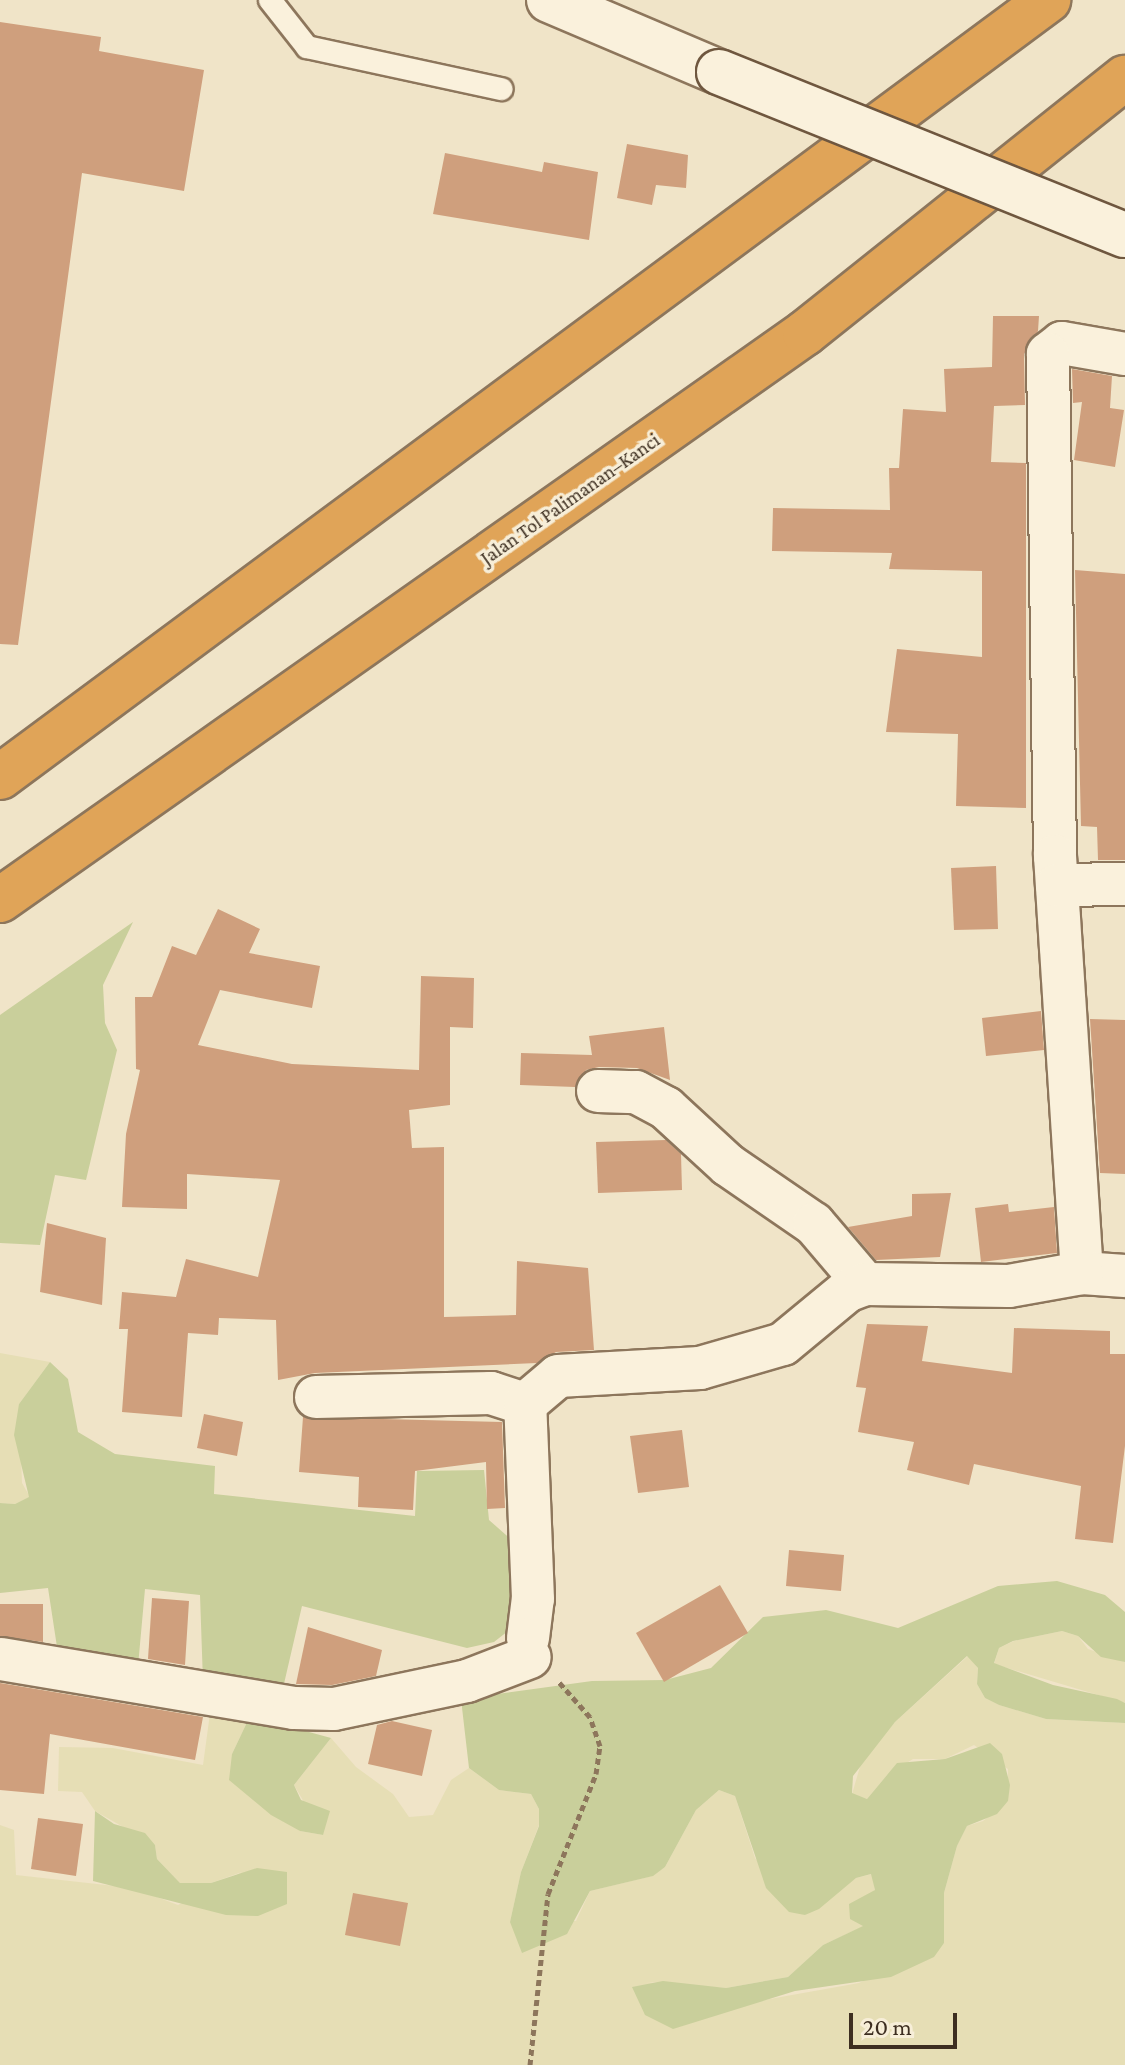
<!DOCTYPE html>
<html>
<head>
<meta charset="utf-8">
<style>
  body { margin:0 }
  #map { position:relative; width:1125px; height:2065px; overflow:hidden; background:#f0e4c8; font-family:"Crimson Pro",serif }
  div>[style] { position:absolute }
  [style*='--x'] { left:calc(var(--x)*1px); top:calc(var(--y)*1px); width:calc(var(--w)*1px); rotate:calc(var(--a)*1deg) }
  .farmland>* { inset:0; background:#e6deb5 }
  .green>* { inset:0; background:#c9cf9b }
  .building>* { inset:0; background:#cf9f7d }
  .path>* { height:5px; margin-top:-2.5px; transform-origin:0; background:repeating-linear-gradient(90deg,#8d765c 0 6px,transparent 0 10px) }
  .roads { filter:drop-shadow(2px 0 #8d765c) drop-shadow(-2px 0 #8d765c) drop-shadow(0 2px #8d765c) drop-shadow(0 -2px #8d765c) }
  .lane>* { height:22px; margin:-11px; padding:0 11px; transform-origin:11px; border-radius:11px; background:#faf1dc }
  .street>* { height:42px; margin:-21px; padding:0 21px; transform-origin:21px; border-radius:21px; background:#faf1dc }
  .secondary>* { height:44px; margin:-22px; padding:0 22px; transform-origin:22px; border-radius:22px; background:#faf1dc }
  .highway>* { height:44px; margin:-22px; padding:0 22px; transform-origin:22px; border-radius:22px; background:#e0a458 }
  .bridges { filter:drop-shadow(2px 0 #6f573f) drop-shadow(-2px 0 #6f573f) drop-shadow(0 2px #6f573f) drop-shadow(0 -2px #6f573f) }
  .secondary-bridge>* { height:44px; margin:-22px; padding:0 22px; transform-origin:22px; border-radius:22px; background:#faf1dc }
  span { translate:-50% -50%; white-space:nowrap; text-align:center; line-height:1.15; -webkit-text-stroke:7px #f7eed8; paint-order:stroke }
  .street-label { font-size:20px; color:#3d2e20 }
  .scale { position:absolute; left:849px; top:2013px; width:108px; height:36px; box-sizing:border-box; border:4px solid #3d2e20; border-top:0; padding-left:10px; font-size:24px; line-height:28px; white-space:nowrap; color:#3d2e20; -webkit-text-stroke:6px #f7eed8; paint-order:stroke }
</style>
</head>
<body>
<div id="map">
  <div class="farmland">
    <i style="clip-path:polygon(0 1353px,50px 1362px,19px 1404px,22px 1483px,30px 1497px,15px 1504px,0 1503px)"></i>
    <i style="clip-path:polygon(1062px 1631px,1078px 1636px,1088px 1649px,1125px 1662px,1125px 1703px,994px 1664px,999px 1648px,1014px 1641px)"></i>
    <i style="clip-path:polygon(968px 1656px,978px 1668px,977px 1684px,985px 1698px,999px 1705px,1046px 1719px,1125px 1723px,1125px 2065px,0 2065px,0 1825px,14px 1830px,16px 1875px,133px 1888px,178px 1905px,242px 1872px,211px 1883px,180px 1883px,157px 1859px,155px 1845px,95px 1811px,82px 1792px,58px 1791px,59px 1747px,113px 1748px,203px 1765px,211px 1706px,250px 1716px,232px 1754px,300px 1831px,323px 1835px,294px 1785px,331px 1738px,356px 1767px,393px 1794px,409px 1817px,433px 1815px,451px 1780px,469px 1768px,499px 1790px,531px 1794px,539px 1809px,539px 1825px,521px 1872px,510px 1922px,576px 1921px,590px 1891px,652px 1876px,665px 1867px,696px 1810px,719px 1790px,735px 1796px,755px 1858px,805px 1915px,856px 1878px,872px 1874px,875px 1890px,865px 1900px,864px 1926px,823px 1945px,788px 1977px,726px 1988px,647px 1982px,764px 2000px,859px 1983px,944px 1943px,944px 1893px,957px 1846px,967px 1826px,983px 1821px,1008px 1801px,1008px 1769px,974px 1745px,945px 1759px,913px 1759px,887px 1775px,867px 1799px,852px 1794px,862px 1760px,895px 1722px)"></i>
  </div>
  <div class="green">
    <i style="clip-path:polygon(133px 922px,103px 985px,105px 1023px,117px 1050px,86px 1180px,55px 1175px,40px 1245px,0 1243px,0 1015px)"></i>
    <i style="clip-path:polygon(50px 1362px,68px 1379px,78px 1432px,115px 1454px,215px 1466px,214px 1494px,415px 1516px,417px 1471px,484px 1470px,489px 1520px,522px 1549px,522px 1620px,494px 1642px,467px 1648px,302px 1606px,280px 1701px,203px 1682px,200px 1595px,145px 1589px,138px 1666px,57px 1647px,48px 1588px,0 1593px,0 1503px,15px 1504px,29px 1497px,14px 1435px,19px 1404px)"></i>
    <i style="clip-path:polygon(1057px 1581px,1105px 1595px,1125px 1612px,1125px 1662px,1101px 1657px,1078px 1636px,1062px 1631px,1013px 1641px,999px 1648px,994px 1663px,1053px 1685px,1117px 1699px,1125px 1703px,1125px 1723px,1046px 1719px,999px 1705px,985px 1698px,977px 1684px,978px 1668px,967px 1656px,895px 1722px,853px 1776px,852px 1793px,867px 1799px,897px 1763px,945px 1759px,990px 1743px,1002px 1754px,1010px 1785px,1008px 1801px,997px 1814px,967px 1826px,957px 1846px,944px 1893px,944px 1943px,934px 1957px,891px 1977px,795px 1991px,673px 2029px,645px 2015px,632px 1987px,663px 1981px,726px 1988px,788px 1977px,823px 1945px,863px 1926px,850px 1919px,849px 1904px,875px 1890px,871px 1874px,856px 1878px,819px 1909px,805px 1915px,789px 1912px,766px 1888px,735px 1796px,719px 1790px,696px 1810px,665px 1867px,653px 1876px,590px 1891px,567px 1934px,522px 1953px,510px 1922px,521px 1872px,539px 1826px,539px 1809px,531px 1794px,499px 1790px,469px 1768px,461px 1699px,592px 1681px,665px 1680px,711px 1668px,763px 1617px,826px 1610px,898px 1628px,998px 1586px)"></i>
    <i style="clip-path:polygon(250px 1716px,331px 1738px,294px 1785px,301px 1800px,330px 1811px,323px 1835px,300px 1831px,271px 1815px,229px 1780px,232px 1754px)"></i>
    <i style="clip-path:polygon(95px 1811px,114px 1824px,145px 1833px,155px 1845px,157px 1859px,180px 1883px,211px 1883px,257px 1868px,287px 1872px,287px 1904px,258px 1916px,226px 1915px,93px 1881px)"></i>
  </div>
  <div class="building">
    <i style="clip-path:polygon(0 22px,101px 37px,99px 51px,204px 70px,184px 191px,82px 173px,18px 645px,0 644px)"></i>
    <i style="clip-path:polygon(627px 144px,688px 155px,686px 188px,656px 185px,652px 205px,617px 198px)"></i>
    <i style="clip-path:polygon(445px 153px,542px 172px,544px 162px,598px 172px,589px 240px,433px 214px)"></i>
    <i style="clip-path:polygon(993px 316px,1039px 316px,1038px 331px,1024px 354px,1025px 405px,994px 406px,991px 462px,1026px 463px,1026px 808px,956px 806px,958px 734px,886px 732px,897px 649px,982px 657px,982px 571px,889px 569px,892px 553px,772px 551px,773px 508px,890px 510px,889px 468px,899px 468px,903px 409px,946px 412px,944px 369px,992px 367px)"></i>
    <i style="clip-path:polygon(1072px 369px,1112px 376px,1110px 408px,1124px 410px,1115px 467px,1074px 460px,1082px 402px,1073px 403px)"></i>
    <i style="clip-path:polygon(1075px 570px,1125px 574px,1125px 860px,1098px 860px,1097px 827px,1081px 826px)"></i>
    <i style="clip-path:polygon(996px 866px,998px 929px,954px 930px,951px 868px)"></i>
    <i style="clip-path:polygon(218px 909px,260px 929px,249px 953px,320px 966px,312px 1008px,220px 990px,198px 1045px,292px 1064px,419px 1070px,421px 976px,474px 978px,473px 1028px,450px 1027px,450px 1105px,409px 1110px,412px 1148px,444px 1147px,444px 1317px,516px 1315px,517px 1261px,588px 1268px,594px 1350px,556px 1352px,537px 1363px,315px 1373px,278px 1380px,276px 1320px,219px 1318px,218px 1335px,188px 1333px,182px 1417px,122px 1412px,128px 1329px,119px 1329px,122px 1292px,176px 1297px,186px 1259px,258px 1277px,280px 1180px,187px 1174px,187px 1209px,122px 1207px,126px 1134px,140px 1070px,136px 1069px,135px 997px,152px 997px,172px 946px,196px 955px)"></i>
    <i style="clip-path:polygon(1041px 1011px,1044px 1050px,986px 1056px,982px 1018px)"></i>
    <i style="clip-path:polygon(1090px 1019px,1125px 1020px,1125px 1174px,1100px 1173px)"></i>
    <i style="clip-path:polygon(664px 1027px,670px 1080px,637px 1068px,599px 1067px,586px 1070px,575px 1087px,520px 1085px,521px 1053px,592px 1055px,589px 1036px)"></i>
    <i style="clip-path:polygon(666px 1140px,681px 1154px,682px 1190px,598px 1193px,596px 1142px)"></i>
    <i style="clip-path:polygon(951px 1193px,940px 1257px,876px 1260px,848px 1227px,912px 1216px,912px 1194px)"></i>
    <i style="clip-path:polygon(1008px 1204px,1009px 1212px,1054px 1207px,1057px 1253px,981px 1262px,975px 1208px)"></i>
    <i style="clip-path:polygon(47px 1223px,106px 1238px,102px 1305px,40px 1292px)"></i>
    <i style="clip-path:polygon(867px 1324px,928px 1326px,922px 1361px,1012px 1373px,1014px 1328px,1110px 1331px,1110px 1354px,1125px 1354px,1125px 1446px,1113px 1543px,1075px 1539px,1081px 1486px,974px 1464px,969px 1485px,907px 1470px,914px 1442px,858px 1432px,866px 1388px,856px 1387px)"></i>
    <i style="clip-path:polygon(204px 1414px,243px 1422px,237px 1456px,197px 1448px)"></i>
    <i style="clip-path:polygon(303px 1417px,502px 1422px,505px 1508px,487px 1509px,486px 1462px,415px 1471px,413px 1510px,358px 1507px,359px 1477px,299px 1472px)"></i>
    <i style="clip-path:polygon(682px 1430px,689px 1487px,638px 1493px,630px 1436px)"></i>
    <i style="clip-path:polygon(789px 1550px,844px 1555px,841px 1591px,786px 1586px)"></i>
    <i style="clip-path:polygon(720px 1585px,748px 1633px,664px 1682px,636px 1633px)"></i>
    <i style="clip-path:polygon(152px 1598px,189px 1601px,185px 1665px,148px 1659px)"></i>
    <i style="clip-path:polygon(0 1604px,43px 1604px,43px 1642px,0 1636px)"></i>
    <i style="clip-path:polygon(308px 1627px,382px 1650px,376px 1676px,332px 1685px,296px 1684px)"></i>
    <i style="clip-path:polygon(0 1683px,203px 1717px,195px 1760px,50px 1734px,44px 1794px,0 1790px)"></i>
    <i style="clip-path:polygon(392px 1721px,432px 1730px,422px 1776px,368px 1764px,377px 1725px)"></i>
    <i style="clip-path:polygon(38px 1818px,83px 1824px,76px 1876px,31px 1869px)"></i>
    <i style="clip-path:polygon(353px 1893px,408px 1903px,400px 1946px,345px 1935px)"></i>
  </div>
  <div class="path">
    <i style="--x:530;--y:2065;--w:172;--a:-84"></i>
    <i style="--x:548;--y:1894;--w:129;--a:-68.2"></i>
    <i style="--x:596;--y:1774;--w:28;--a:-82"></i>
    <i style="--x:600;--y:1746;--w:31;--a:-109"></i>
    <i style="--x:590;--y:1717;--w:47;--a:-131.5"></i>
  </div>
  <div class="roads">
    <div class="lane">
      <i style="--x:270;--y:0;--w:60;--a:51.8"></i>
      <i style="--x:307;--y:47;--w:199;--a:12.2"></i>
    </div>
    <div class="street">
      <i style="--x:1125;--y:354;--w:64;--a:-170.1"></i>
      <i style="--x:1062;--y:343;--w:18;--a:142"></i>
      <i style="--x:1048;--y:354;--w:502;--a:89.2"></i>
      <i style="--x:1055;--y:856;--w:418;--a:86.3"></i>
      <i style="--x:1082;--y:1273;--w:43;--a:4"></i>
      <i style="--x:1057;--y:885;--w:68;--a:-0.8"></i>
      <i style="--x:598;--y:1091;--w:38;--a:2"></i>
      <i style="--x:636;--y:1092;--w:34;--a:28"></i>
      <i style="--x:666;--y:1108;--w:84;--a:42.6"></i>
      <i style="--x:728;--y:1165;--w:104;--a:34.5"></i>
      <i style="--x:814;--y:1224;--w:79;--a:49.6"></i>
      <i style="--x:316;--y:1397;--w:175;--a:-1.3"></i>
      <i style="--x:491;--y:1393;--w:36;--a:18"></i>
      <i style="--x:528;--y:1638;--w:39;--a:-83"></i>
      <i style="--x:533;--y:1599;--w:195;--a:-92.3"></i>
      <i style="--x:525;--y:1404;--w:43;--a:-40.3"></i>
      <i style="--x:558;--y:1376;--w:142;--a:-3.2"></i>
      <i style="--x:700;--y:1368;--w:86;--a:-16.1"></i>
      <i style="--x:783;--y:1344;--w:83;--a:-39.6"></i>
      <i style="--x:847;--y:1291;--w:19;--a:-21"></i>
      <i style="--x:865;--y:1284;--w:144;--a:0.8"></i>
      <i style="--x:1009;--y:1286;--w:74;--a:-10.1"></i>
      <i style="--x:1;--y:1659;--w:297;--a:9.5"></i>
      <i style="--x:294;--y:1708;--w:40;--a:1.4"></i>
      <i style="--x:334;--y:1709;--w:136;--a:-11.9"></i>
      <i style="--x:467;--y:1681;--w:67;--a:-20.9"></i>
    </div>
    <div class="secondary">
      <i style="--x:549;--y:0;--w:185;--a:23"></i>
    </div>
    <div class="highway">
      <i style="--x:0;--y:777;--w:1305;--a:-36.55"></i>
      <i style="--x:0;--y:900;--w:985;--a:-35.16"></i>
      <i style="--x:805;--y:333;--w:409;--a:-38.6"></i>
    </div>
  </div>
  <div class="bridges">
    <div class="secondary-bridge">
      <i style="--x:719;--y:72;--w:437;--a:21.9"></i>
    </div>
  </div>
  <div class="street-label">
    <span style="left:570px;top:499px;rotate:-35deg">Jalan Tol Palimanan–Kanci</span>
  </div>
  <div class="scale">20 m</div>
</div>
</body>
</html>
